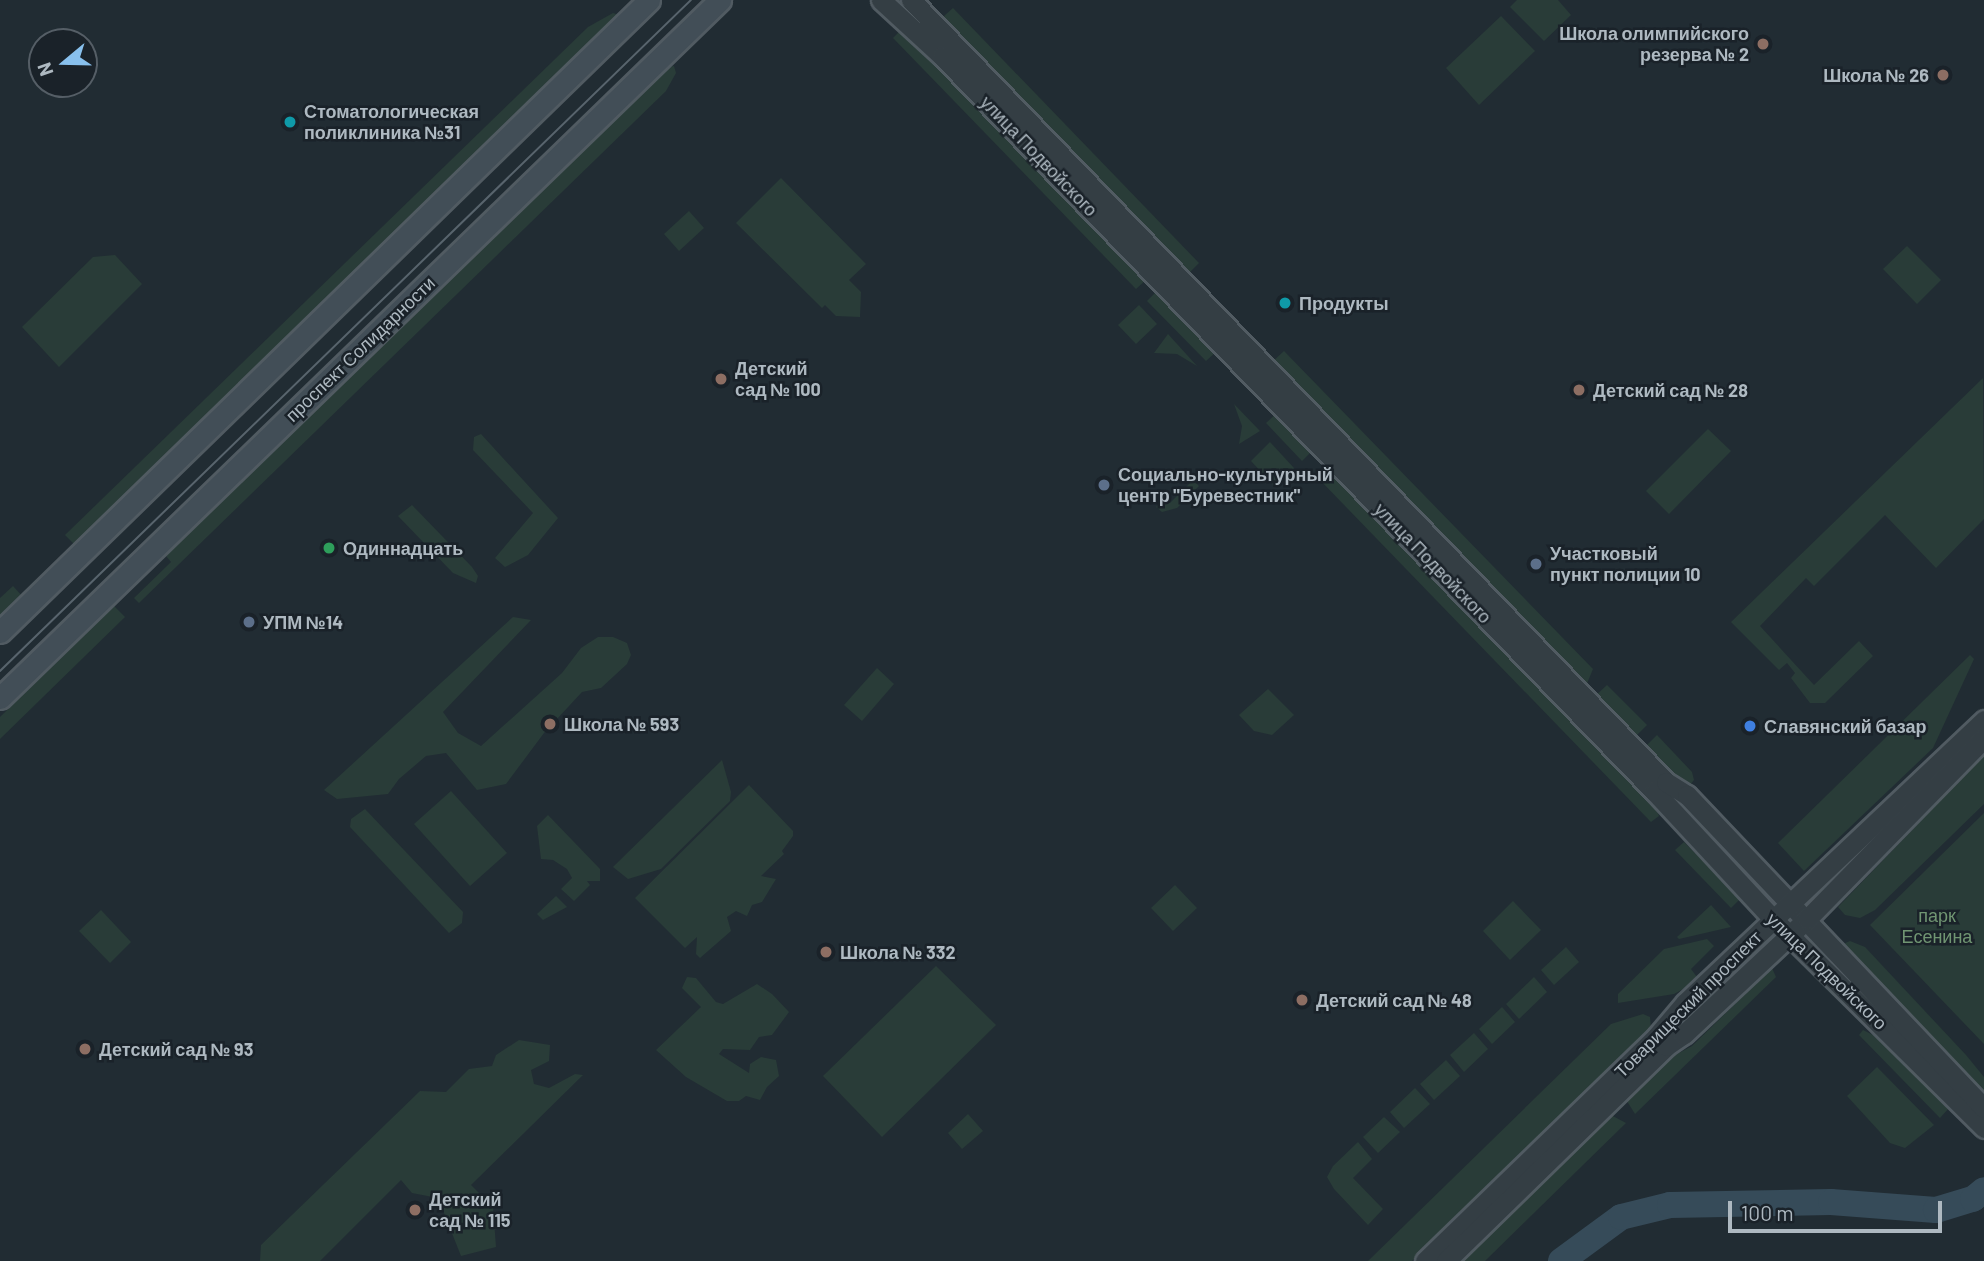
<!DOCTYPE html>
<html>
<head>
<meta charset="utf-8">
<style>
  body { margin:0 }
  #map { position:relative; width:1984px; height:1261px; overflow:hidden; background:#212c33; font-family:Barlow,sans-serif }
  div>[style] { position:absolute }
  [style*='--x'] { left:calc(var(--x)*1px); top:calc(var(--y)*1px); width:calc(var(--w)*1px); rotate:calc(var(--a)*1deg) }
  .green>* { inset:0; background:#293c38 }
  .river>* { height:26px; margin:-13px; padding:0 13px; transform-origin:13px; border-radius:13px; background:#364b59 }
  .roads { filter:drop-shadow(2px 0 #515b62) drop-shadow(-2px 0 #515b62) drop-shadow(0 2px #515b62) drop-shadow(0 -2px #515b62) }
  .tertiary>* { height:19px; margin:-9.5px; padding:0 9.5px; transform-origin:9.5px; border-radius:9.5px; background:#343e44 }
  .secondary>* { height:21px; margin:-10.5px; padding:0 10.5px; transform-origin:10.5px; border-radius:10.5px; background:#424e57 }
  .tram>* { height:2px; margin:-1px; padding:0 1px; transform-origin:1px; border-radius:1px; background:#58646d }
  .dots>* { width:19px; height:19px; translate:-50% -50%; box-sizing:border-box; border:4px solid #1a2229; border-radius:50% }
  span { translate:-50% -50%; white-space:nowrap; text-align:center; line-height:1.15; -webkit-text-stroke:5px #1a2229; paint-order:stroke }
  .poi-label { font-size:18px; color:#aeb9c1; font-weight:700 }
  .right { translate:-100% -50%; text-align:right }
  .left { translate:0 -50%; text-align:left }
  .street-label { font-size:18px; color:#aeb9c1 }
  .park-label { font-size:18px; color:#709572 }
  .north { position:absolute; left:28px; top:28px; width:70px; height:70px; box-sizing:border-box; background:#1a2229; border:2px solid #555e66; border-radius:50%; rotate:251deg; font-size:19px; font-weight:700; line-height:28px; text-align:center; color:#aeb9c1 }
  .north::after { content:''; display:block; margin:auto; width:24px; height:32px; background:#88c0ed; clip-path:polygon(50% 0,100% 100%,50% 72%,0 100%) }
  .scale { position:absolute; left:1728px; top:1201px; width:214px; height:32px; box-sizing:border-box; border:4px solid #aeb9c1; border-top:0; padding-left:9px; font-size:21px; line-height:24px; white-space:nowrap; color:#aeb9c1; -webkit-text-stroke:5px #1a2229; paint-order:stroke }
</style>
</head>
<body>
<div id="map">
  <div class="green">
    <i style="clip-path:polygon(1517px 0,1558px 0,1571px 15px,1544px 41px,1510px 7px)"></i>
    <i style="clip-path:polygon(953px 8px,1199px 263px,1187px 275px,960px 41px,944px 16px)"></i>
    <i style="clip-path:polygon(613px 13px,619px 15px,76px 546px,65px 535px,588px 27px)"></i>
    <i style="clip-path:polygon(1501px 16px,1535px 51px,1479px 105px,1446px 68px)"></i>
    <i style="clip-path:polygon(899px 32px,940px 64px,1147px 279px,1136px 289px,893px 38px)"></i>
    <i style="clip-path:polygon(674px 66px,676px 73px,666px 91px,139px 603px,134px 598px,171px 562px,166px 556px,668px 67px)"></i>
    <i style="clip-path:polygon(781px 178px,866px 264px,849px 280px,861px 292px,860px 317px,836px 316px,825px 305px,822px 308px,736px 223px)"></i>
    <i style="clip-path:polygon(689px 211px,704px 228px,679px 251px,664px 234px)"></i>
    <i style="clip-path:polygon(1907px 246px,1941px 280px,1917px 304px,1883px 269px)"></i>
    <i style="clip-path:polygon(115px 255px,142px 284px,59px 367px,22px 327px,93px 257px)"></i>
    <i style="clip-path:polygon(1157px 291px,1217px 351px,1206px 361px,1147px 301px)"></i>
    <i style="clip-path:polygon(1139px 305px,1157px 324px,1136px 344px,1118px 325px)"></i>
    <i style="clip-path:polygon(1168px 334px,1197px 366px,1177px 354px,1154px 353px)"></i>
    <i style="clip-path:polygon(1284px 351px,1593px 669px,1586px 686px,1271px 363px)"></i>
    <i style="clip-path:polygon(1983px 378px,1984px 519px,1936px 568px,1885px 515px,1814px 586px,1806px 578px,1760px 626px,1814px 685px,1859px 641px,1873px 656px,1825px 703px,1810px 703px,1791px 678px,1795px 673px,1787px 663px,1779px 670px,1731px 622px)"></i>
    <i style="clip-path:polygon(1234px 404px,1260px 431px,1239px 444px,1242px 426px)"></i>
    <i style="clip-path:polygon(1277px 413px,1313px 450px,1302px 461px,1266px 423px)"></i>
    <i style="clip-path:polygon(1708px 429px,1731px 451px,1669px 514px,1646px 491px)"></i>
    <i style="clip-path:polygon(481px 434px,558px 518px,528px 555px,505px 567px,495px 558px,533px 513px,473px 450px,474px 437px)"></i>
    <i style="clip-path:polygon(1270px 442px,1294px 468px,1275px 487px,1251px 461px)"></i>
    <i style="clip-path:polygon(1328px 466px,1649px 796px,1659px 816px,1651px 822px,1317px 477px)"></i>
    <i style="clip-path:polygon(1193px 480px,1199px 486px,1177px 508px,1162px 512px,1156px 507px,1163px 500px,1170px 503px)"></i>
    <i style="clip-path:polygon(412px 505px,472px 567px,478px 576px,476px 583px,453px 573px,398px 516px)"></i>
    <i style="clip-path:polygon(13px 586px,23px 597px,0 619px,0 598px)"></i>
    <i style="clip-path:polygon(114px 606px,125px 617px,0 739px,0 717px)"></i>
    <i style="clip-path:polygon(513px 617px,531px 620px,443px 712px,458px 733px,481px 746px,562px 673px,581px 648px,598px 637px,613px 637px,627px 643px,631px 655px,627px 664px,601px 688px,582px 692px,544px 733px,506px 784px,477px 790px,446px 753px,426px 756px,399px 779px,388px 794px,337px 799px,324px 790px)"></i>
    <i style="clip-path:polygon(1970px 655px,1974px 659px,1933px 748px,1804px 871px,1778px 843px)"></i>
    <i style="clip-path:polygon(877px 668px,894px 684px,862px 721px,844px 705px)"></i>
    <i style="clip-path:polygon(1607px 685px,1647px 725px,1635px 737px,1595px 696px)"></i>
    <i style="clip-path:polygon(1268px 689px,1294px 715px,1272px 735px,1254px 731px,1239px 715px)"></i>
    <i style="clip-path:polygon(1657px 735px,1692px 772px,1694px 780px,1690px 785px,1666px 769px,1645px 747px)"></i>
    <i style="clip-path:polygon(1984px 750px,1984px 804px,1875px 910px,1860px 918px,1845px 915px,1838px 907px,1917px 825px,1933px 799px)"></i>
    <i style="clip-path:polygon(722px 760px,731px 792px,730px 801px,661px 869px,628px 879px,613px 867px)"></i>
    <i style="clip-path:polygon(749px 785px,793px 831px,793px 836px,782px 851px,784px 854px,761px 876px,776px 879px,762px 902px,752px 905px,747px 916px,736px 911px,727px 917px,731px 931px,700px 958px,696px 954px,697px 937px,685px 948px,635px 898px)"></i>
    <i style="clip-path:polygon(451px 791px,507px 853px,470px 886px,414px 824px)"></i>
    <i style="clip-path:polygon(365px 809px,463px 912px,462px 923px,449px 933px,350px 827px,351px 819px)"></i>
    <i style="clip-path:polygon(1984px 813px,1984px 1044px,1870px 925px)"></i>
    <i style="clip-path:polygon(548px 815px,600px 869px,600px 881px,587px 881px,590px 885px,574px 901px,561px 889px,572px 878px,567px 869px,553px 860px,541px 859px,537px 826px)"></i>
    <i style="clip-path:polygon(1684px 842px,1740px 899px,1731px 908px,1675px 850px)"></i>
    <i style="clip-path:polygon(1175px 885px,1197px 908px,1173px 931px,1151px 908px)"></i>
    <i style="clip-path:polygon(556px 896px,567px 907px,543px 920px,537px 914px)"></i>
    <i style="clip-path:polygon(1513px 901px,1541px 930px,1510px 960px,1483px 931px)"></i>
    <i style="clip-path:polygon(1711px 905px,1731px 927px,1679px 939px,1677px 937px)"></i>
    <i style="clip-path:polygon(101px 910px,131px 942px,110px 963px,79px 931px)"></i>
    <i style="clip-path:polygon(1707px 939px,1714px 946px,1691px 969px,1697px 977px,1685px 988px,1674px 994px,1618px 1003px,1618px 994px,1664px 949px)"></i>
    <i style="clip-path:polygon(1850px 941px,1865px 947px,1966px 1055px,1984px 1077px,1984px 1098px,1843px 944px)"></i>
    <i style="clip-path:polygon(1566px 947px,1579px 962px,1554px 985px,1541px 970px)"></i>
    <i style="clip-path:polygon(936px 966px,996px 1025px,882px 1137px,823px 1076px)"></i>
    <i style="clip-path:polygon(1772px 968px,1776px 977px,1635px 1114px,1625px 1098px,1664px 1061px,1692px 1046px)"></i>
    <i style="clip-path:polygon(687px 977px,696px 978px,716px 1002px,723px 1004px,757px 984px,772px 994px,789px 1012px,772px 1035px,759px 1037px,750px 1050px,723px 1049px,719px 1054px,749px 1073px,750px 1064px,761px 1057px,776px 1060px,779px 1076px,767px 1087px,760px 1100px,746px 1096px,739px 1101px,727px 1101px,686px 1077px,656px 1050px,701px 1007px,682px 988px)"></i>
    <i style="clip-path:polygon(1534px 977px,1547px 992px,1519px 1019px,1506px 1004px)"></i>
    <i style="clip-path:polygon(1502px 1007px,1515px 1022px,1492px 1044px,1479px 1029px)"></i>
    <i style="clip-path:polygon(1643px 1014px,1650px 1017px,1651px 1028px,1412px 1261px,1368px 1261px,1611px 1024px)"></i>
    <i style="clip-path:polygon(1863px 1030px,1881px 1039px,1949px 1108px,1940px 1118px,1859px 1035px)"></i>
    <i style="clip-path:polygon(1474px 1033px,1488px 1049px,1464px 1072px,1450px 1055px)"></i>
    <i style="clip-path:polygon(519px 1040px,550px 1045px,549px 1061px,531px 1070px,534px 1084px,549px 1088px,575px 1074px,583px 1075px,471px 1185px,493px 1207px,496px 1247px,461px 1256px,438px 1198px,412px 1193px,401px 1180px,320px 1261px,260px 1261px,261px 1245px,420px 1091px,446px 1092px,469px 1069px,492px 1066px,496px 1055px)"></i>
    <i style="clip-path:polygon(1446px 1060px,1460px 1076px,1434px 1100px,1420px 1084px)"></i>
    <i style="clip-path:polygon(1877px 1067px,1934px 1125px,1905px 1148px,1890px 1143px,1847px 1096px)"></i>
    <i style="clip-path:polygon(1415px 1088px,1430px 1104px,1404px 1128px,1390px 1112px)"></i>
    <i style="clip-path:polygon(968px 1114px,983px 1131px,962px 1149px,948px 1133px)"></i>
    <i style="clip-path:polygon(1609px 1114px,1626px 1123px,1485px 1261px,1457px 1261px)"></i>
    <i style="clip-path:polygon(1384px 1117px,1400px 1132px,1378px 1153px,1363px 1137px)"></i>
    <i style="clip-path:polygon(1358px 1142px,1372px 1159px,1353px 1178px,1383px 1209px,1368px 1225px,1334px 1189px,1327px 1177px,1333px 1166px)"></i>
  </div>
  <div class="river">
    <i style="--x:1561;--y:1261;--w:74;--a:-36.3"></i>
    <i style="--x:1621;--y:1217;--w:50;--a:-13.8"></i>
    <i style="--x:1670;--y:1205;--w:161;--a:-1.1"></i>
    <i style="--x:1831;--y:1202;--w:105;--a:4.4"></i>
    <i style="--x:1936;--y:1210;--w:39;--a:-17"></i>
    <i style="--x:1973;--y:1199;--w:14;--a:-39"></i>
  </div>
  <div class="roads">
    <div class="tertiary">
      <i style="--x:881;--y:0;--w:83;--a:42.6"></i>
      <i style="--x:942;--y:56;--w:1025;--a:45.91"></i>
      <i style="--x:1655;--y:792;--w:173;--a:47.1"></i>
      <i style="--x:1773;--y:919;--w:297;--a:44.7"></i>
      <i style="--x:911;--y:0;--w:1087;--a:46.01"></i>
      <i style="--x:1666;--y:782;--w:25;--a:32"></i>
      <i style="--x:1687;--y:795;--w:431;--a:46.5"></i>
      <i style="--x:1425;--y:1261;--w:323;--a:-44.1"></i>
      <i style="--x:1657;--y:1036;--w:43;--a:-49.7"></i>
      <i style="--x:1685;--y:1003;--w:412;--a:-43.4"></i>
      <i style="--x:1446;--y:1261;--w:308;--a:-44.3"></i>
      <i style="--x:1666;--y:1046;--w:22;--a:-34"></i>
      <i style="--x:1684;--y:1034;--w:168;--a:-43.1"></i>
      <i style="--x:1807;--y:919;--w:253;--a:-45.6"></i>
    </div>
    <div class="secondary">
      <i style="--x:0;--y:632;--w:906;--a:-44.24"></i>
      <i style="--x:0;--y:698;--w:1003;--a:-44.11"></i>
    </div>
  </div>
  <div class="tram">
    <i style="--x:0;--y:671;--w:963;--a:-44.16"></i>
  </div>
  <div class="dots">
    <i style="left:1763px;top:44px;background:#8d6e63"></i>
    <i style="left:1943px;top:75px;background:#8d6e63"></i>
    <i style="left:290px;top:122px;background:#0f9aa8"></i>
    <i style="left:1285px;top:303px;background:#0f9aa8"></i>
    <i style="left:721px;top:379px;background:#8d6e63"></i>
    <i style="left:1579px;top:390px;background:#8d6e63"></i>
    <i style="left:1104px;top:485px;background:#5c6f8a"></i>
    <i style="left:329px;top:548px;background:#2e9e5b"></i>
    <i style="left:1536px;top:564px;background:#5c6f8a"></i>
    <i style="left:249px;top:622px;background:#5c6f8a"></i>
    <i style="left:550px;top:724px;background:#8d6e63"></i>
    <i style="left:1750px;top:726px;background:#3f7fe0"></i>
    <i style="left:826px;top:952px;background:#8d6e63"></i>
    <i style="left:1302px;top:1000px;background:#8d6e63"></i>
    <i style="left:85px;top:1049px;background:#8d6e63"></i>
    <i style="left:415px;top:1210px;background:#8d6e63"></i>
  </div>
  <div class="poi-label">
    <span class="right" style="left:1749px;top:44px">Школа олимпийского<br>резерва № 2</span>
    <span class="right" style="left:1929px;top:75px">Школа № 26</span>
    <span class="left" style="left:304px;top:122px">Стоматологическая<br>поликлиника №31</span>
    <span class="left" style="left:1299px;top:303px">Продукты</span>
    <span class="left" style="left:735px;top:379px">Детский<br>сад № 100</span>
    <span class="left" style="left:1593px;top:390px">Детский сад № 28</span>
    <span class="left" style="left:1118px;top:485px">Социально-культурный<br>центр "Буревестник"</span>
    <span class="left" style="left:343px;top:548px">Одиннадцать</span>
    <span class="left" style="left:1550px;top:564px">Участковый<br>пункт полиции 10</span>
    <span class="left" style="left:263px;top:622px">УПМ №14</span>
    <span class="left" style="left:564px;top:724px">Школа № 593</span>
    <span class="left" style="left:1764px;top:726px">Славянский базар</span>
    <span class="left" style="left:840px;top:952px">Школа № 332</span>
    <span class="left" style="left:1316px;top:1000px">Детский сад № 48</span>
    <span class="left" style="left:99px;top:1049px">Детский сад № 93</span>
    <span class="left" style="left:429px;top:1210px">Детский<br>сад № 115</span>
  </div>
  <div class="street-label">
    <span style="left:1039px;top:156px;rotate:46deg">улица Подвойского</span>
    <span style="left:360px;top:349px;rotate:-44deg">проспект Солидарности</span>
    <span style="left:1433px;top:563px;rotate:46deg">улица Подвойского</span>
    <span style="left:1827px;top:971px;rotate:44deg">улица Подвойского</span>
    <span style="left:1688px;top:1004px;rotate:-45deg">Товарищеский проспект</span>
  </div>
  <div class="park-label">
    <span style="left:1937px;top:926px">парк<br>Есенина</span>
  </div>
  <div class="north">N</div>
  <div class="scale">100 m</div>
</div>
</body>
</html>
